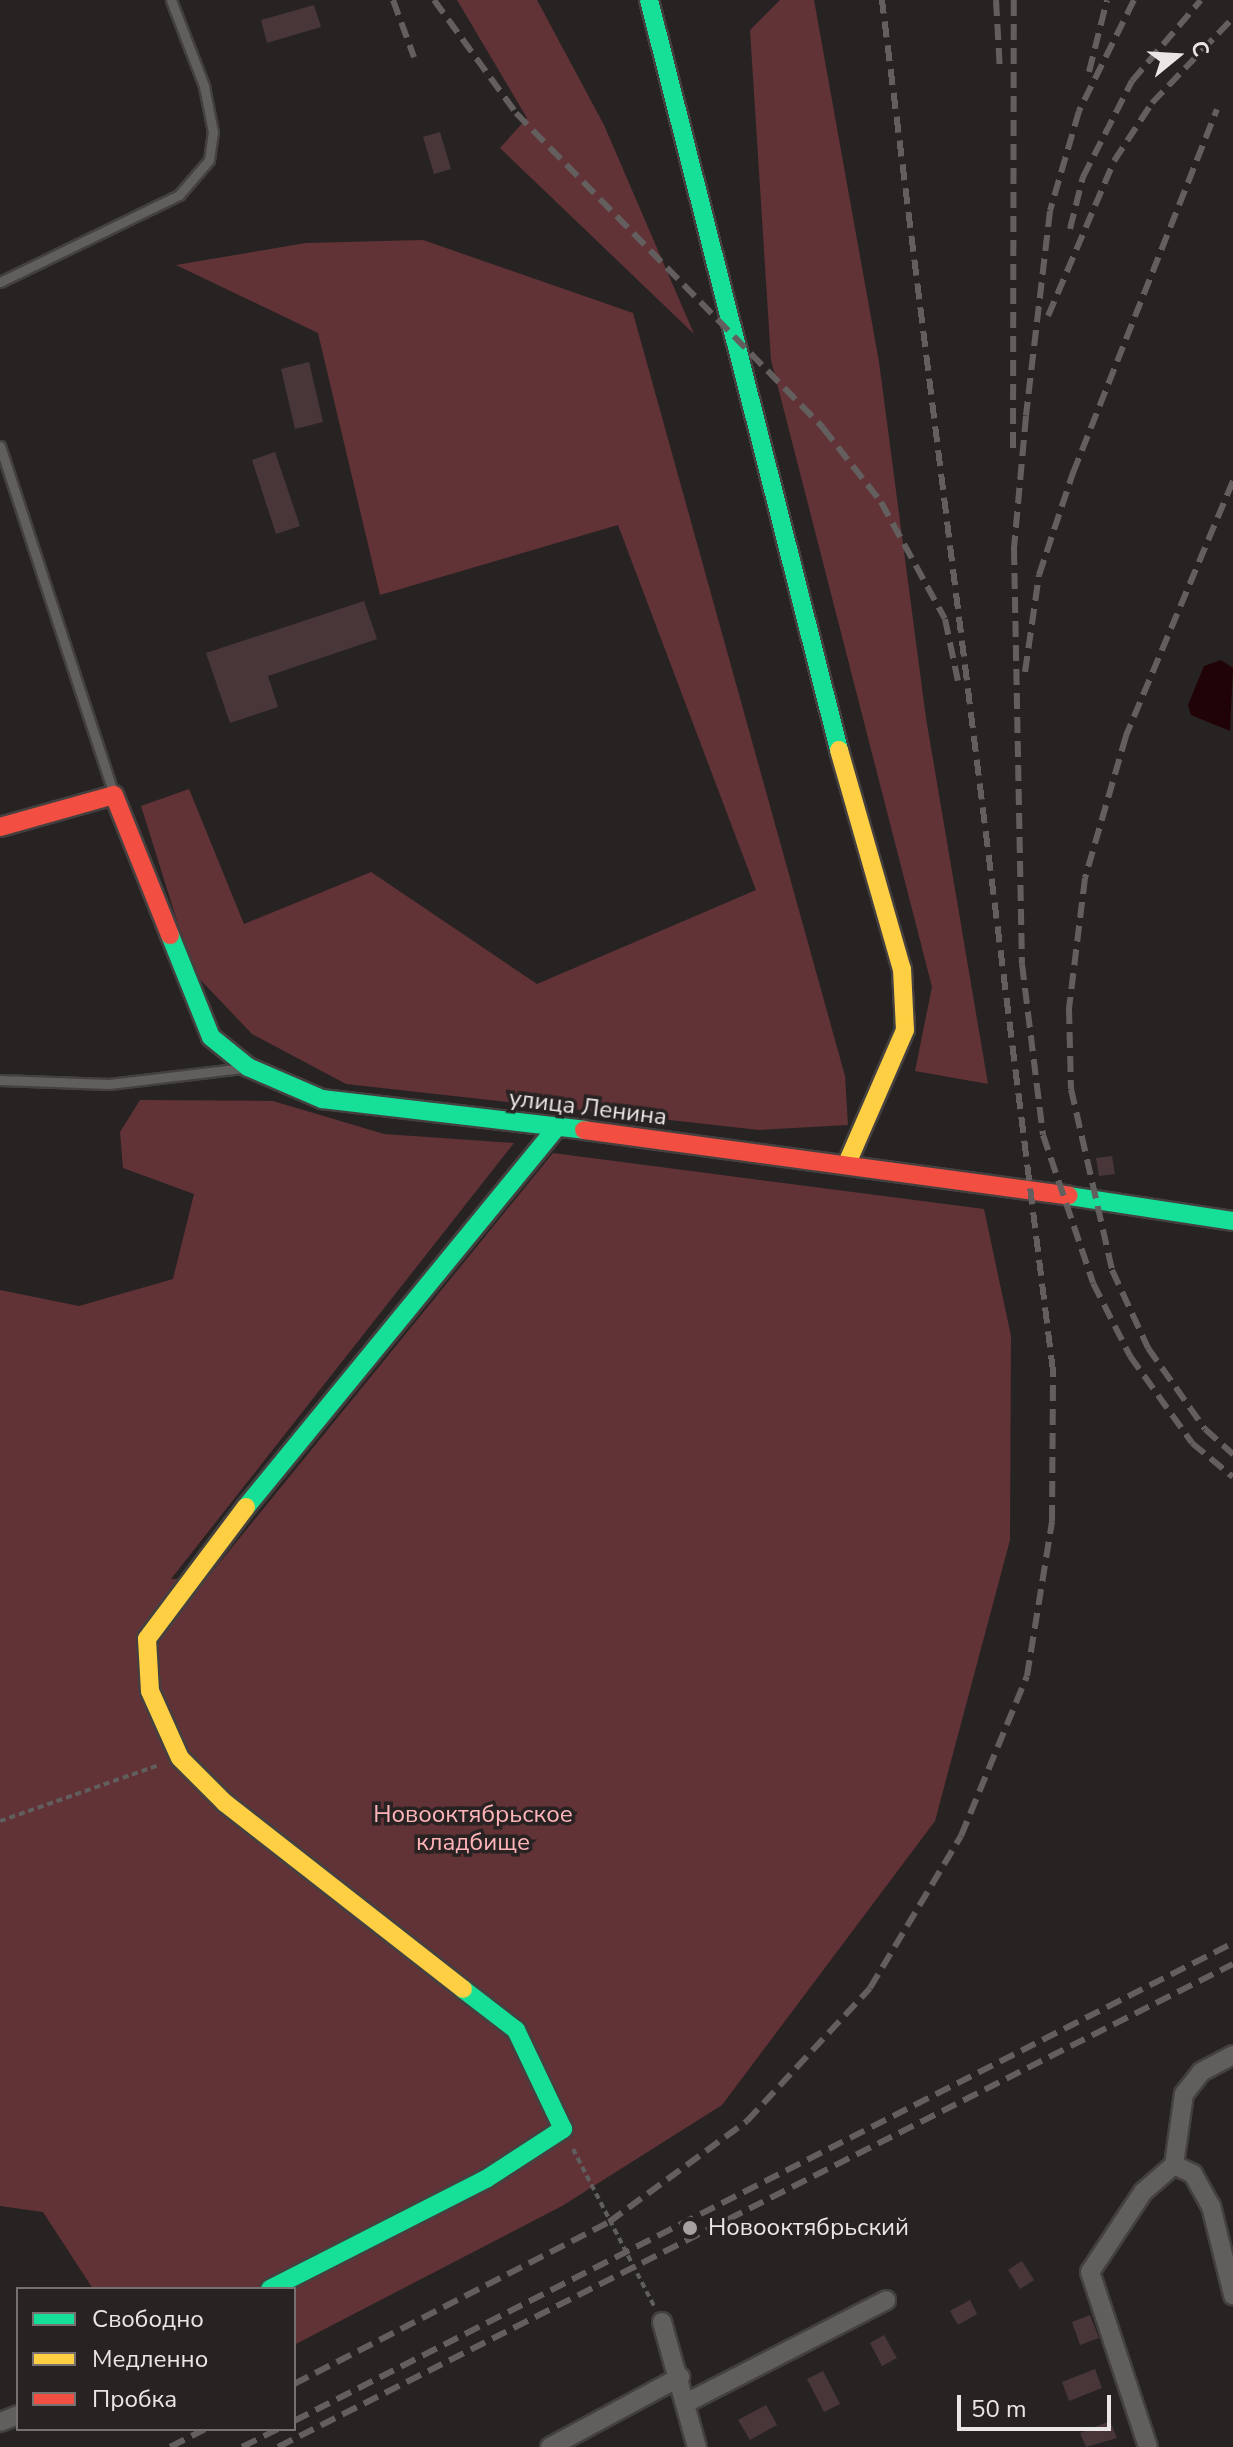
<!DOCTYPE html>
<html>
<head>
<meta charset="utf-8">
<style>
  body { margin:0 }
  #map { position:relative; width:1233px; height:2447px; overflow:hidden; background:#282323; font-family:"Nunito Sans",sans-serif }
  div>[style] { position:absolute }
  [style*='--x'] { left:calc(var(--x)*1px); top:calc(var(--y)*1px); width:calc(var(--w)*1px); rotate:calc(var(--a)*1deg) }
  .green>* { inset:0; background:#613236 }
  .water>* { inset:0; background:#200306 }
  .building>* { inset:0; background:#493639 }
  .path>* { height:4px; margin-top:-2px; transform-origin:0; background:repeating-linear-gradient(90deg,#615e5e 0 6px,transparent 0 10px) }
  .roads { filter:drop-shadow(2px 0 #454040) drop-shadow(-2px 0 #454040) drop-shadow(0 2px #454040) drop-shadow(0 -2px #454040) }
  .lane>* { height:9px; margin:-4.5px; padding:0 4.5px; transform-origin:4.5px; border-radius:4.5px; background:#615e5e }
  .street>* { height:18px; margin:-9px; padding:0 9px; transform-origin:9px; border-radius:9px; background:#615e5e }
  .fast>* { height:18px; margin:-9px; padding:0 9px; transform-origin:9px; border-radius:9px; background:#16e098 }
  .slow>* { height:18px; margin:-9px; padding:0 9px; transform-origin:9px; border-radius:9px; background:#ffcf43 }
  .jam>* { height:18px; margin:-9px; padding:0 9px; transform-origin:9px; border-radius:9px; background:#f24e42 }
  .rail>* { height:6px; margin-top:-3px; transform-origin:0; background:repeating-linear-gradient(90deg,#645f5f 0 16px,transparent 0 24px) }
  .dots>* { width:22px; height:22px; translate:-50% -50%; box-sizing:border-box; border:4px solid #292222; border-radius:50% }
  span { translate:-50% -50%; white-space:nowrap; text-align:center; line-height:1.15; -webkit-text-stroke:7px #292222; paint-order:stroke }
  .street-label { font-size:24px; color:#ebe6e6 }
  .park-label { font-size:24px; color:#feb4b9 }
  .poi-label { font-size:24px; color:#ebe6e6 }
  .left { translate:0 -50%; text-align:left }
  .legend { position:absolute; left:16px; top:2287px; width:280px; height:144px; box-sizing:border-box; background:#292222; border:2px solid #777070; margin:0; padding:10px 14px; list-style:none; font-size:24px; color:#ebe6e6 }
  .legend li { display:flex; align-items:center; gap:16px; height:40px }
  .legend b { width:40px; border:2px solid #777070 }
  .north { position:absolute; left:1137px; top:16px; width:80px; height:80px; -webkit-text-stroke:6px #292222; paint-order:stroke; rotate:72deg; font-size:22px; font-weight:700; line-height:32px; text-align:center; color:#ebe6e6 }
  .north::after { content:''; display:block; margin:auto; width:28px; height:36px; background:#ebe6e6; clip-path:polygon(50% 0,100% 100%,50% 72%,0 100%) }
  .scale { position:absolute; left:957px; top:2395px; width:154px; height:36px; box-sizing:border-box; border:4px solid #ebe6e6; border-top:0; padding-left:10px; font-size:24px; line-height:28px; white-space:nowrap; color:#ebe6e6; -webkit-text-stroke:6px #292222; paint-order:stroke }
</style>
</head>
<body>
<div id="map">
  <div class="green">
    <i style="clip-path:polygon(457px 0,537px 0,604px 125px,694px 334px,500px 148px,527px 118px)"></i>
    <i style="clip-path:polygon(780px 0,814px 0,879px 362px,926px 718px,988px 1084px,915px 1071px,932px 987px,771px 360px,750px 30px)"></i>
    <i style="clip-path:polygon(423px 240px,633px 313px,845px 1076px,848px 1125px,759px 1130px,346px 1084px,252px 1034px,193px 972px,141px 806px,189px 789px,244px 924px,371px 872px,537px 984px,756px 890px,618px 525px,380px 595px,318px 333px,176px 265px,306px 243px)"></i>
    <i style="clip-path:polygon(140px 1100px,273px 1101px,384px 1134px,514px 1143px,171px 1579px,207px 1578px,553px 1153px,984px 1209px,1011px 1336px,1010px 1540px,935px 1821px,722px 2105px,562px 2206px,294px 2345px,294px 2289px,93px 2289px,43px 2212px,0 2206px,0 1290px,79px 1306px,173px 1279px,194px 1194px,123px 1168px,120px 1132px)"></i>
  </div>
  <div class="water">
    <i style="clip-path:polygon(1221px 660px,1233px 668px,1230px 731px,1191px 715px,1188px 705px,1204px 666px)"></i>
  </div>
  <div class="building">
    <i style="clip-path:polygon(314px 5px,321px 27px,267px 43px,261px 20px)"></i>
    <i style="clip-path:polygon(440px 132px,451px 169px,434px 174px,423px 137px)"></i>
    <i style="clip-path:polygon(309px 362px,323px 422px,295px 429px,281px 369px)"></i>
    <i style="clip-path:polygon(275px 452px,300px 526px,276px 534px,252px 460px)"></i>
    <i style="clip-path:polygon(364px 601px,377px 639px,268px 676px,278px 707px,230px 723px,206px 653px)"></i>
    <i style="clip-path:polygon(1112px 1156px,1115px 1174px,1099px 1176px,1096px 1158px)"></i>
    <i style="clip-path:polygon(1022px 2261px,1034px 2280px,1020px 2289px,1008px 2270px)"></i>
    <i style="clip-path:polygon(970px 2300px,977px 2314px,958px 2325px,950px 2311px)"></i>
    <i style="clip-path:polygon(1090px 2315px,1099px 2338px,1080px 2345px,1072px 2322px)"></i>
    <i style="clip-path:polygon(884px 2335px,897px 2358px,882px 2366px,870px 2343px)"></i>
    <i style="clip-path:polygon(1095px 2369px,1102px 2388px,1069px 2401px,1062px 2382px)"></i>
    <i style="clip-path:polygon(823px 2371px,840px 2404px,824px 2412px,807px 2379px)"></i>
    <i style="clip-path:polygon(766px 2405px,777px 2425px,750px 2440px,738px 2420px)"></i>
    <i style="clip-path:polygon(1110px 2421px,1117px 2438px,1086px 2447px,1080px 2433px)"></i>
  </div>
  <div class="path">
    <i style="--x:0;--y:1821;--w:169;--a:-19.4"></i>
    <i style="--x:573;--y:2149;--w:179;--a:62.7"></i>
  </div>
  <div class="roads">
    <div class="lane">
      <i style="--x:0;--y:282;--w:199;--a:-25.9"></i>
      <i style="--x:179;--y:195;--w:46;--a:-49.4"></i>
      <i style="--x:209;--y:160;--w:28;--a:-82"></i>
      <i style="--x:213;--y:132;--w:47;--a:-101.1"></i>
      <i style="--x:204;--y:86;--w:92;--a:-111"></i>
      <i style="--x:0;--y:446;--w:367;--a:71.9"></i>
      <i style="--x:0;--y:1080;--w:109;--a:2.1"></i>
      <i style="--x:109;--y:1084;--w:136;--a:-6.8"></i>
    </div>
    <div class="street">
      <i style="--x:1174;--y:2165;--w:21;--a:25"></i>
      <i style="--x:1193;--y:2174;--w:37;--a:61"></i>
      <i style="--x:1211;--y:2206;--w:92;--a:76.1"></i>
      <i style="--x:1174;--y:2165;--w:72;--a:-82"></i>
      <i style="--x:1184;--y:2094;--w:28;--a:-52"></i>
      <i style="--x:1201;--y:2072;--w:36;--a:-28"></i>
      <i style="--x:662;--y:2322;--w:130;--a:74.4"></i>
      <i style="--x:686;--y:2403;--w:225;--a:-27.2"></i>
      <i style="--x:0;--y:2422;--w:19;--a:-21"></i>
      <i style="--x:550;--y:2447;--w:148;--a:-28.3"></i>
      <i style="--x:1148;--y:2447;--w:184;--a:-108.3"></i>
      <i style="--x:1090;--y:2272;--w:96;--a:-56.5"></i>
      <i style="--x:1143;--y:2192;--w:41;--a:-41.1"></i>
    </div>
    <div class="fast">
      <i style="--x:649;--y:0;--w:774;--a:75.78"></i>
      <i style="--x:170;--y:935;--w:110;--a:68.1"></i>
      <i style="--x:211;--y:1037;--w:48;--a:39"></i>
      <i style="--x:248;--y:1067;--w:81;--a:23.4"></i>
      <i style="--x:322;--y:1099;--w:264;--a:6.7"></i>
      <i style="--x:1069;--y:1196;--w:166;--a:8.7"></i>
      <i style="--x:246;--y:1507;--w:488;--a:-50.7"></i>
      <i style="--x:270;--y:2289;--w:242;--a:-27"></i>
      <i style="--x:486;--y:2179;--w:92;--a:-33"></i>
      <i style="--x:563;--y:2129;--w:110;--a:-115.4"></i>
      <i style="--x:516;--y:2030;--w:67;--a:-142.3"></i>
    </div>
    <div class="slow">
      <i style="--x:839;--y:750;--w:228;--a:74"></i>
      <i style="--x:902;--y:969;--w:61;--a:87.2"></i>
      <i style="--x:905;--y:1030;--w:143;--a:113.5"></i>
      <i style="--x:246;--y:1507;--w:165;--a:126.9"></i>
      <i style="--x:147;--y:1639;--w:52;--a:86.7"></i>
      <i style="--x:150;--y:1691;--w:73;--a:65.9"></i>
      <i style="--x:180;--y:1758;--w:64;--a:45"></i>
      <i style="--x:225;--y:1803;--w:302;--a:38"></i>
    </div>
    <div class="jam">
      <i style="--x:0;--y:827;--w:118;--a:-15.7"></i>
      <i style="--x:114;--y:795;--w:151;--a:68.2"></i>
      <i style="--x:584;--y:1130;--w:489;--a:7.7"></i>
    </div>
  </div>
  <div class="rail">
    <i style="--x:393;--y:0;--w:61;--a:69.8"></i>
    <i style="--x:434;--y:0;--w:140;--a:54"></i>
    <i style="--x:516;--y:113;--w:440;--a:45.7"></i>
    <i style="--x:823;--y:428;--w:94;--a:51.9"></i>
    <i style="--x:881;--y:502;--w:133;--a:61.3"></i>
    <i style="--x:945;--y:619;--w:63;--a:78.2"></i>
    <i style="--x:996;--y:0;--w:71;--a:86.8"></i>
    <i style="--x:1134;--y:0;--w:124;--a:116.4"></i>
    <i style="--x:1079;--y:111;--w:104;--a:106.2"></i>
    <i style="--x:1050;--y:211;--w:206;--a:96.7"></i>
    <i style="--x:1026;--y:416;--w:134;--a:95.2"></i>
    <i style="--x:1014;--y:549;--w:415;--a:88.9"></i>
    <i style="--x:1022;--y:964;--w:172;--a:83"></i>
    <i style="--x:1043;--y:1135;--w:156;--a:71.3"></i>
    <i style="--x:1093;--y:1283;--w:82;--a:63.1"></i>
    <i style="--x:1130;--y:1356;--w:107;--a:54.5"></i>
    <i style="--x:1192;--y:1443;--w:53;--a:39.7"></i>
    <i style="--x:1089;--y:72;--w:74;--a:-76"></i>
    <i style="--x:1070;--y:229;--w:54;--a:-76"></i>
    <i style="--x:1083;--y:177;--w:108;--a:-63"></i>
    <i style="--x:1132;--y:81;--w:106;--a:-49.6"></i>
    <i style="--x:1048;--y:316;--w:168;--a:-66.9"></i>
    <i style="--x:1114;--y:161;--w:69;--a:-56.8"></i>
    <i style="--x:1152;--y:103;--w:117;--a:-46.4"></i>
    <i style="--x:1013;--y:448;--w:448;--a:-89.9"></i>
    <i style="--x:1233;--y:481;--w:277;--a:112.8"></i>
    <i style="--x:1126;--y:736;--w:148;--a:106.1"></i>
    <i style="--x:1085;--y:878;--w:131;--a:97"></i>
    <i style="--x:1069;--y:1008;--w:81;--a:88.6"></i>
    <i style="--x:1071;--y:1089;--w:186;--a:77.2"></i>
    <i style="--x:1112;--y:1270;--w:86;--a:65.2"></i>
    <i style="--x:1148;--y:1348;--w:99;--a:54.9"></i>
    <i style="--x:1205;--y:1429;--w:38;--a:42"></i>
    <i style="--x:1025;--y:672;--w:98;--a:-81.8"></i>
    <i style="--x:1039;--y:575;--w:108;--a:-71.6"></i>
    <i style="--x:1073;--y:473;--w:391;--a:-68.4"></i>
    <i style="--x:294;--y:2384;--w:354;--a:-27.2"></i>
    <i style="--x:609;--y:2222;--w:171;--a:-36.2"></i>
    <i style="--x:747;--y:2121;--w:181;--a:-47.2"></i>
    <i style="--x:870;--y:1988;--w:177;--a:-59.1"></i>
    <i style="--x:961;--y:1836;--w:173;--a:-67.6"></i>
    <i style="--x:1027;--y:1676;--w:157;--a:-80.8"></i>
    <i style="--x:1052;--y:1521;--w:150;--a:-89.6"></i>
    <i style="--x:1053;--y:1371;--w:1382;--a:-97.11"></i>
    <i style="--x:294;--y:2421;--w:1054;--a:-26.98"></i>
    <i style="--x:170;--y:2447;--w:39;--a:-27"></i>
    <i style="--x:242;--y:2447;--w:40;--a:-26.6"></i>
    <i style="--x:278;--y:2447;--w:1070;--a:-26.83"></i>
  </div>
  <div class="dots">
    <i style="left:690px;top:2228px;background:#a7a2a2"></i>
  </div>
  <div class="street-label">
    <span style="left:588px;top:1108px;rotate:7deg">улица Ленина</span>
  </div>
  <div class="park-label">
    <span style="left:473px;top:1829px">Новооктябрьское<br>кладбище</span>
  </div>
  <div class="poi-label">
    <span class="left" style="left:708px;top:2228px">Новооктябрьский</span>
  </div>
  <ul class="legend">
  <li><b style="height:10px;background:#16e098"></b>Свободно</li>
  <li><b style="height:10px;background:#ffcf43"></b>Медленно</li>
  <li><b style="height:10px;background:#f24e42"></b>Пробка</li>
  </ul>
  <div class="north">С</div>
  <div class="scale">50 m</div>
</div>
</body>
</html>
